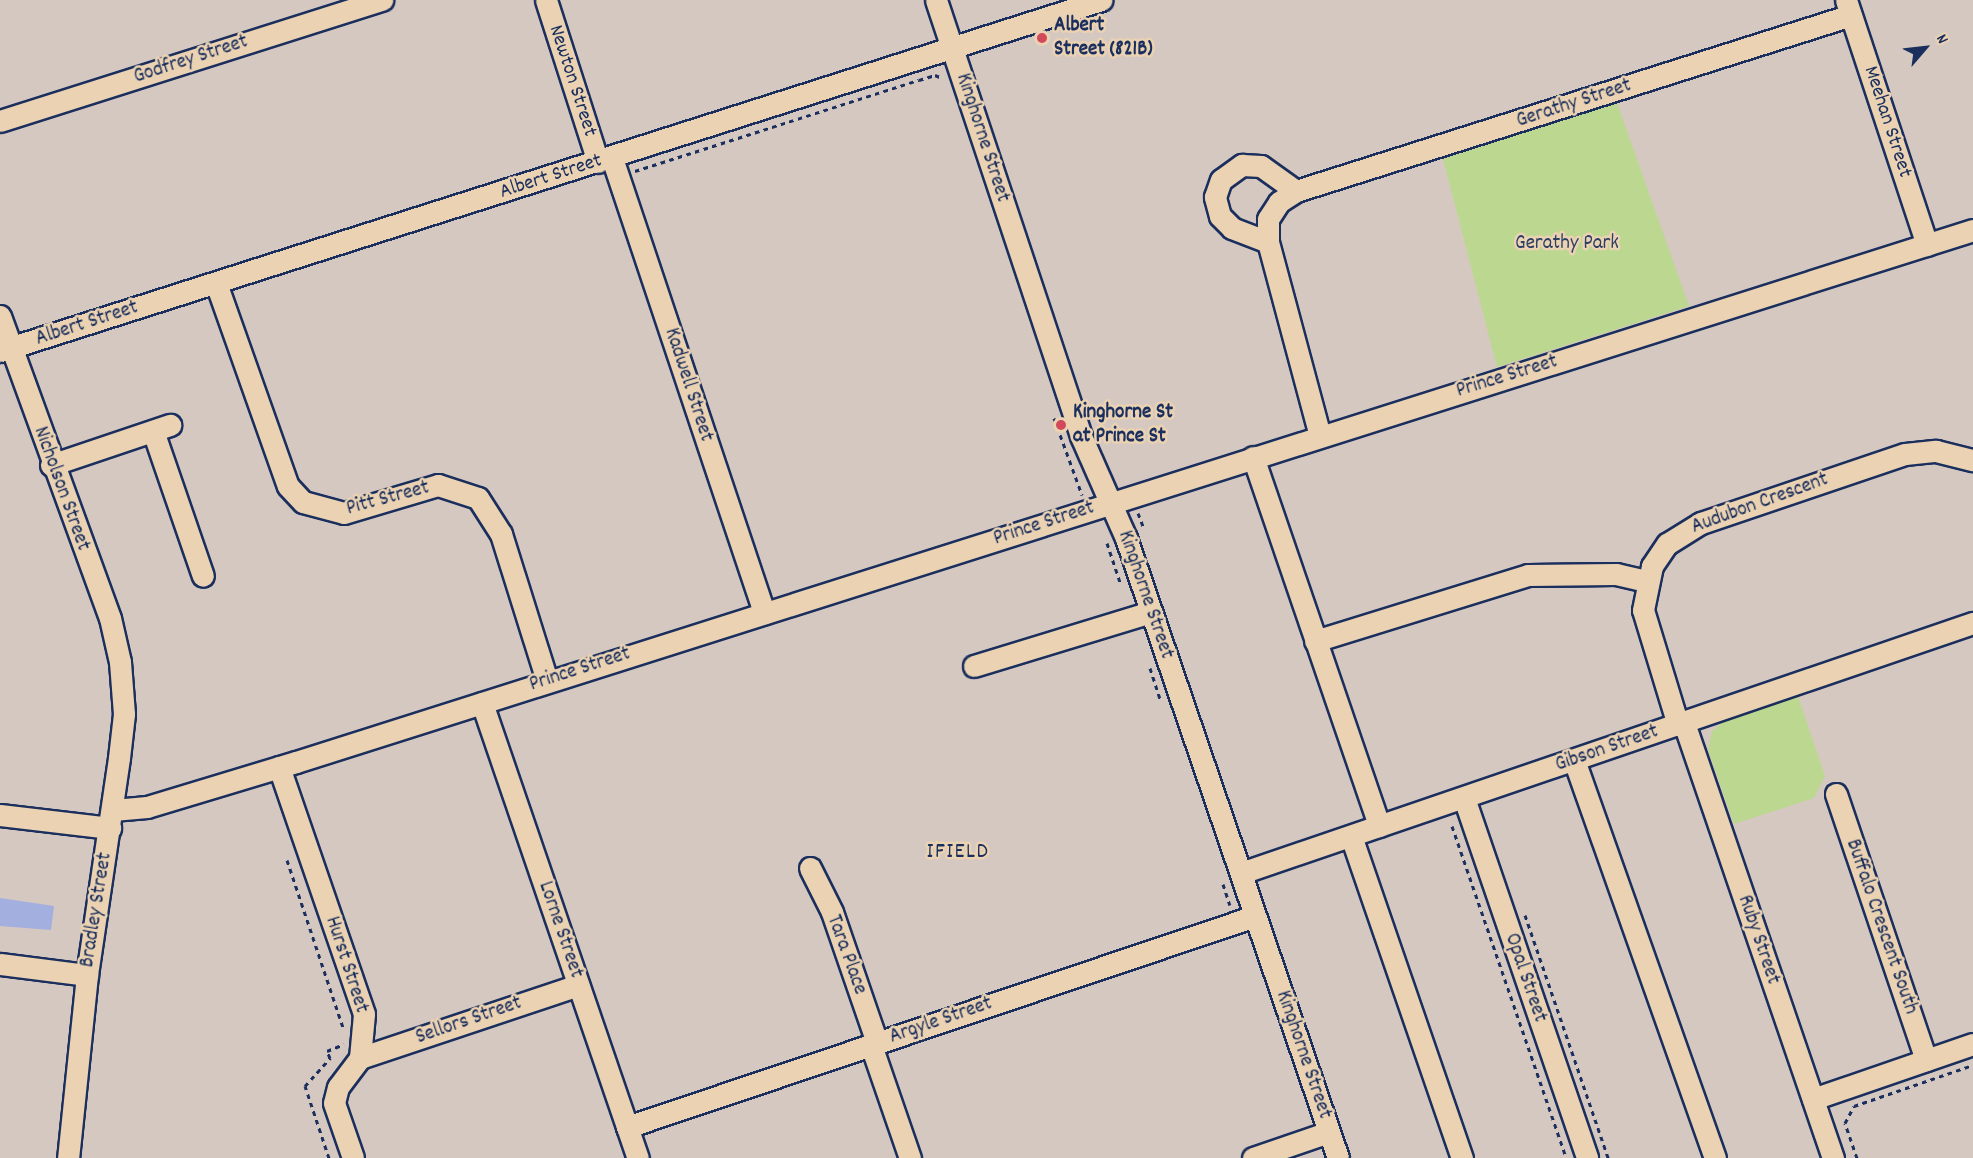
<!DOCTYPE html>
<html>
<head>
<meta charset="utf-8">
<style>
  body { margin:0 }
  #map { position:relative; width:1973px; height:1158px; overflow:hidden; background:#d5c8c0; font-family:Dekko,sans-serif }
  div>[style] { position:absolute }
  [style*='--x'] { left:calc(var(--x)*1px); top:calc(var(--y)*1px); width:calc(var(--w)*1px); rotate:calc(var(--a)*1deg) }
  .green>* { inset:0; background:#bcd78f }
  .building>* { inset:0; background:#a3afdf }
  .path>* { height:3px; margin-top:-1.5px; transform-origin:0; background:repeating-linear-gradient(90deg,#1b2f5e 0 4.5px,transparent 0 9px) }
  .roads { filter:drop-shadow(2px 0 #1b2f5e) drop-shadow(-2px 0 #1b2f5e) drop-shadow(0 2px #1b2f5e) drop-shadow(0 -2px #1b2f5e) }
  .minor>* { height:21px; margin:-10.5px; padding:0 10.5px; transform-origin:10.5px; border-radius:10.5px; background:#ead2b2 }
  .dots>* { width:16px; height:16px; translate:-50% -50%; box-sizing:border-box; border:3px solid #ead2b2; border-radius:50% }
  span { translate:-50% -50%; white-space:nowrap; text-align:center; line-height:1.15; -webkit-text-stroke:5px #ead2b2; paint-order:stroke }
  .poi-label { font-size:21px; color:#1b2f5e; font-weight:700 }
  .left { translate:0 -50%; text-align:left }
  .street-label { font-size:21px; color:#1b2f5e }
  .park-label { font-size:21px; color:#2b4063 }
  .neighbourhood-label { font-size:22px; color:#1b2f5e; letter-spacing:1.5px }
  .north { position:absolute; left:1895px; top:18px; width:60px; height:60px; -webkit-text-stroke:4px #ead2b2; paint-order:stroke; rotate:62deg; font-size:16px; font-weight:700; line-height:24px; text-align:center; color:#1b2f5e }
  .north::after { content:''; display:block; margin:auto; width:21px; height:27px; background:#1b2f5e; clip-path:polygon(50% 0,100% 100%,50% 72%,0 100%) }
</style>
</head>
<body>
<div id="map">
  <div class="green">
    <i style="clip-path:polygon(1617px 103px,1689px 306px,1497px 367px,1443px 159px)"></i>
    <i style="clip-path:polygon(1798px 696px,1825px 776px,1814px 798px,1734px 824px,1708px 750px,1712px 731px,1722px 723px)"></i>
  </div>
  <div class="building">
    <i style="clip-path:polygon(0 898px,54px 906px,51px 930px,0 926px)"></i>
  </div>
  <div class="path">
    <i style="--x:635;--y:171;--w:298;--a:-17.8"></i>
    <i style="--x:919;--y:80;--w:17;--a:-17"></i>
    <i style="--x:935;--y:75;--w:8;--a:23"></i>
    <i style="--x:1054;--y:418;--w:82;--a:70"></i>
    <i style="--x:1138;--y:513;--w:17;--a:69"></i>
    <i style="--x:1107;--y:543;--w:44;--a:71.6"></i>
    <i style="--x:1150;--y:668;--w:33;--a:72"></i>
    <i style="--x:1452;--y:826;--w:351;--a:71"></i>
    <i style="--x:287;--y:860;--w:179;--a:71.5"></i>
    <i style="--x:1223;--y:884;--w:22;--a:72"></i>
    <i style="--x:1525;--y:915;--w:257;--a:71.1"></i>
    <i style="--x:329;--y:1158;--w:76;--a:-108.4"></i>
    <i style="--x:305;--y:1086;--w:38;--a:-48"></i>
    <i style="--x:330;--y:1058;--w:8;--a:-113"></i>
    <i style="--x:327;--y:1051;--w:18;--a:-22"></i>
    <i style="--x:1857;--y:1158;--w:37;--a:-109"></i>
    <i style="--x:1845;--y:1123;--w:19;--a:-62"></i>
    <i style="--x:1854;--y:1106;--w:126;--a:-19"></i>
  </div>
  <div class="roads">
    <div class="minor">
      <i style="--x:546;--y:0;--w:170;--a:72.2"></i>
      <i style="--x:936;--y:0;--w:459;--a:71.6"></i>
      <i style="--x:1081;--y:436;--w:111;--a:66.2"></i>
      <i style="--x:1126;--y:538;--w:655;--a:71.12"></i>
      <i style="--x:1846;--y:0;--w:258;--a:71.7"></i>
      <i style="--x:0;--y:121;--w:401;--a:-17.6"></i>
      <i style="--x:612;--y:158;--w:480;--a:71.5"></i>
      <i style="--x:1268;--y:242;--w:39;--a:-159"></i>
      <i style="--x:1232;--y:228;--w:17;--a:-135"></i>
      <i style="--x:1220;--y:216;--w:20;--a:-105"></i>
      <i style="--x:1215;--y:197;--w:18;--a:-71"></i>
      <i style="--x:1221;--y:180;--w:26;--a:-36"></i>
      <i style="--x:1242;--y:165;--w:19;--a:3"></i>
      <i style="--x:1261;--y:166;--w:43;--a:35.5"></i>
      <i style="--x:216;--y:283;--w:215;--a:70.5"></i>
      <i style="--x:288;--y:486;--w:22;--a:47"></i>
      <i style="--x:303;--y:502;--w:42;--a:15"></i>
      <i style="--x:344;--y:513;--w:98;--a:-16.6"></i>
      <i style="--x:438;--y:485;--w:42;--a:18"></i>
      <i style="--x:478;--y:498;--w:43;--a:57.4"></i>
      <i style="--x:501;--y:534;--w:154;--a:72.6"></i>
      <i style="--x:0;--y:316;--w:321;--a:70"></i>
      <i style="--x:110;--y:618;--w:45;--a:77.2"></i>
      <i style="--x:120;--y:662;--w:52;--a:85.6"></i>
      <i style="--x:124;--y:714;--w:44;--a:96.5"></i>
      <i style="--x:119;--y:758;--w:219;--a:98.4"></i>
      <i style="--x:87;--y:975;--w:184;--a:95.9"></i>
      <i style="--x:0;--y:351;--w:1156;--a:-17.68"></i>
      <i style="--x:153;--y:431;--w:153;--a:71"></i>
      <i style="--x:1320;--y:436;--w:201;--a:-105"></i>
      <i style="--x:1268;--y:242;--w:23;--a:-90"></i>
      <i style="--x:1268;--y:219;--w:20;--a:-57"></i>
      <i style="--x:1279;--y:202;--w:20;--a:-33"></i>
      <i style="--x:1296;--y:191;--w:582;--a:-17.59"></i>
      <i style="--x:1253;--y:457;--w:390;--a:71.1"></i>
      <i style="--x:51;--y:465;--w:126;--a:-18.6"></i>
      <i style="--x:1315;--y:641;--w:223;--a:-17.2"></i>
      <i style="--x:1528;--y:575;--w:88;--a:-0.7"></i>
      <i style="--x:1616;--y:574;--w:31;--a:13"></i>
      <i style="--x:974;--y:666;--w:185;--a:-17"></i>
      <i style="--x:482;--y:703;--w:481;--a:71.1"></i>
      <i style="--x:1684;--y:723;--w:460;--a:71.1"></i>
      <i style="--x:1678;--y:725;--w:120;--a:-106.9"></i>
      <i style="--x:1643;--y:610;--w:45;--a:-78.4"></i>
      <i style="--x:1652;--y:566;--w:27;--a:-56"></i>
      <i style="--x:1667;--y:544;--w:40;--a:-32"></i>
      <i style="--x:1701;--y:523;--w:215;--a:-18.7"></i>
      <i style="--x:1905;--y:454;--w:31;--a:-6"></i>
      <i style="--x:1936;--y:451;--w:38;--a:14"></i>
      <i style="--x:1574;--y:760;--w:422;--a:70.5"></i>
      <i style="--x:279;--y:767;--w:261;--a:71"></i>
      <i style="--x:364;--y:1014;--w:44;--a:95.2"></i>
      <i style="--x:360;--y:1058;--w:36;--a:127"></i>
      <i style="--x:338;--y:1087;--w:16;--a:104"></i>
      <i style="--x:334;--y:1103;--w:58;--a:70.9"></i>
      <i style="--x:1836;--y:794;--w:281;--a:71.3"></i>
      <i style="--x:1464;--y:798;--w:380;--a:71.1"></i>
      <i style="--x:113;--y:810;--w:34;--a:-5"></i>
      <i style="--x:147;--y:807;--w:156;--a:-16.8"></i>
      <i style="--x:296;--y:762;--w:1759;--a:-17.6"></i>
      <i style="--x:0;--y:815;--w:111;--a:6.7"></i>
      <i style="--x:1351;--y:836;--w:341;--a:71"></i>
      <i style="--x:810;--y:868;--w:49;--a:63.4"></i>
      <i style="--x:832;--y:912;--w:139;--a:71"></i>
      <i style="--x:1241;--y:873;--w:774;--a:-18.86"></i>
      <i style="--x:0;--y:964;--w:88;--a:7.2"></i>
      <i style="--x:871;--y:1045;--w:120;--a:71"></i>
      <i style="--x:360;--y:1058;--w:230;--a:-18.5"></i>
      <i style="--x:1813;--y:1099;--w:169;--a:-19"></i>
      <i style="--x:627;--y:1127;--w:662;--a:-18.57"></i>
      <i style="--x:1253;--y:1158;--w:80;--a:-18.9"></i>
    </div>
  </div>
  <div class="dots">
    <i style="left:1042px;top:38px;background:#d1495b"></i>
    <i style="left:1061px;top:425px;background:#d1495b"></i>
  </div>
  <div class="poi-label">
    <span class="left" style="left:1054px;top:38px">Albert<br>Street (821B)</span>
    <span class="left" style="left:1073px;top:425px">Kinghorne St<br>at Prince St</span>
  </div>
  <div class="street-label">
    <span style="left:191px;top:60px;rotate:-18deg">Godfrey Street</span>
    <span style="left:572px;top:81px;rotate:72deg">Newton Street</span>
    <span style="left:1574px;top:104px;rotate:-18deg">Gerathy Street</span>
    <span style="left:1887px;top:122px;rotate:72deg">Meehan Street</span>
    <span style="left:982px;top:138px;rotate:72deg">Kinghorne Street</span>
    <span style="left:551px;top:177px;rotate:-18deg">Albert Street</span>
    <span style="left:87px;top:324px;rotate:-18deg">Albert Street</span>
    <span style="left:1507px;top:377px;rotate:-17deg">Prince Street</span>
    <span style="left:688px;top:385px;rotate:72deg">Kadwell Street</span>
    <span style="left:61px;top:489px;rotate:70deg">Nicholson Street</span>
    <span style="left:388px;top:499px;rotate:-15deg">Pitt Street</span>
    <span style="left:1760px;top:504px;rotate:-20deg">Audubon Crescent</span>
    <span style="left:1044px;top:524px;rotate:-18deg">Prince Street</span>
    <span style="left:1145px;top:595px;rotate:71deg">Kinghorne Street</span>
    <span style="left:580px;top:670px;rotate:-18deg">Prince Street</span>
    <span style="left:1607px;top:749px;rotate:-19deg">Gibson Street</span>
    <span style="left:97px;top:910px;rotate:-81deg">Bradley Street</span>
    <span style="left:1881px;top:927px;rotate:71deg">Buffalo Crescent South</span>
    <span style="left:560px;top:930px;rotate:71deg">Lorne Street</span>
    <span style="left:1758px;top:940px;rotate:71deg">Ruby Street</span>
    <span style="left:846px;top:955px;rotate:70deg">Tara Place</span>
    <span style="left:346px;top:965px;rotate:72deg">Hurst Street</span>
    <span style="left:1525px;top:978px;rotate:71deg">Opal Street</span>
    <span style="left:469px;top:1021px;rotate:-19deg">Sellors Street</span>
    <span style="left:941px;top:1021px;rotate:-19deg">Argyle Street</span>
    <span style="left:1303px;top:1055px;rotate:71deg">Kinghorne Street</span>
  </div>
  <div class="park-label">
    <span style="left:1567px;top:244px">Gerathy Park</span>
  </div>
  <div class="neighbourhood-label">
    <span style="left:958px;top:853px">IFIELD</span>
  </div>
  <div class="north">N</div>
</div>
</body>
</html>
